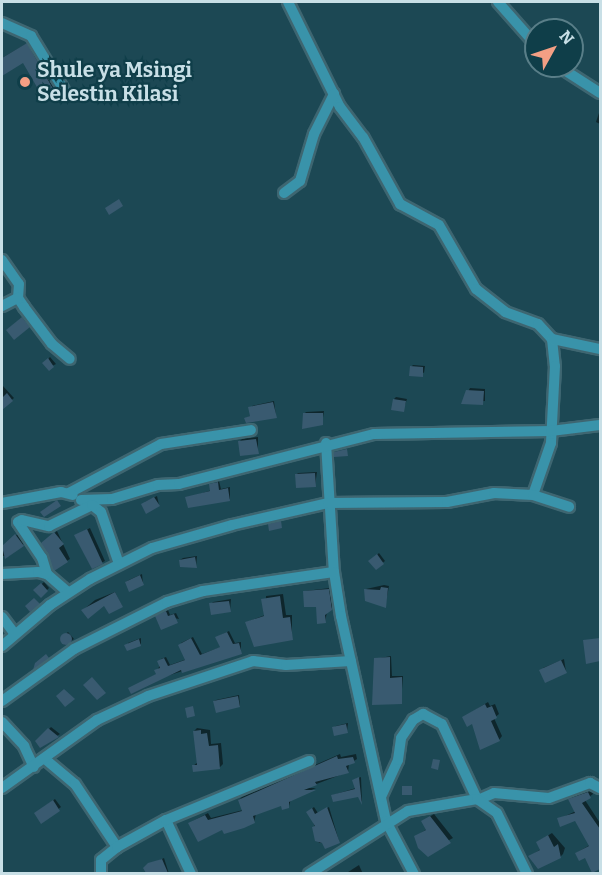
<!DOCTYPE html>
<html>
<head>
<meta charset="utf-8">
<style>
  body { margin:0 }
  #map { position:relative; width:602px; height:875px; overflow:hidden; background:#1c4854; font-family:Bitter,serif }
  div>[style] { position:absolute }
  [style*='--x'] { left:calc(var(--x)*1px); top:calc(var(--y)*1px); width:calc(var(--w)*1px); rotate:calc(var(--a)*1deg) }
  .shadow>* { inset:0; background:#0007 }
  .building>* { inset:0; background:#395a70 }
  .round { border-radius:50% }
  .roads { filter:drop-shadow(2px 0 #3e6671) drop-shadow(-2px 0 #3e6671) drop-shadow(0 2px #3e6671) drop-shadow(0 -2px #3e6671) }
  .minor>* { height:10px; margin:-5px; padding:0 5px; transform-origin:5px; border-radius:5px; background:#3993aa }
  .dots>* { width:16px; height:16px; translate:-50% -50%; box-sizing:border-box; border:3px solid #0f3e49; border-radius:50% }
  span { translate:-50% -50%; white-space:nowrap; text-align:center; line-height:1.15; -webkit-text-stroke:4.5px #0f3e49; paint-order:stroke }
  .poi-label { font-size:21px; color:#c8dfe6; font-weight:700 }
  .left { translate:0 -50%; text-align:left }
  .frame { position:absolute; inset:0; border:3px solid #c8dfe6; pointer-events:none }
  .north { position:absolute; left:524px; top:18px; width:60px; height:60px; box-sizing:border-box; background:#0f3e49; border:2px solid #597e88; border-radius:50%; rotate:50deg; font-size:16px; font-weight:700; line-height:24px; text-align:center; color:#c8dfe6 }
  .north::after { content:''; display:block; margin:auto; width:21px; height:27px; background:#f39f84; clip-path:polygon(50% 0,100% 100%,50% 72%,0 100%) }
</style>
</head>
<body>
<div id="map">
  <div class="shadow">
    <i style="clip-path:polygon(31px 41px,59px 89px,45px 99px,23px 61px,2px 74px,2px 58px)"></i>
    <i style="clip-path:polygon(600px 110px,600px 124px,596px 122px)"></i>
    <i style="clip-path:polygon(25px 316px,31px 324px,14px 337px,8px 330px)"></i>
    <i style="clip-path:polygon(50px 357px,56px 364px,48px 368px,44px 363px)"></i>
    <i style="clip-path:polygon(413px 365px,425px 366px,424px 373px,411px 367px)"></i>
    <i style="clip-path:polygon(2px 385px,14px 398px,2px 408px)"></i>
    <i style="clip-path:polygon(470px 388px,485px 389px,485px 401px,462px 403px)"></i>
    <i style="clip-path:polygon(396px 397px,407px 399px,403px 411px,394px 399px)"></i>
    <i style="clip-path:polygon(274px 401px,276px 416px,246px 418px,252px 415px,252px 406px)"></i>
    <i style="clip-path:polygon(324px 411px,322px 424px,304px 414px,306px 412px)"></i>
    <i style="clip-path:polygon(258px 437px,258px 452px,239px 442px,242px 439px)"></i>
    <i style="clip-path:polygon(317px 472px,315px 486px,296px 475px,298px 473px)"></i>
    <i style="clip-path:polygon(219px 481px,221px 489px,230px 487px,230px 499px,187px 498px,212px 490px,211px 485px)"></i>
    <i style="clip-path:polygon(157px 496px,159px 505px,145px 502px)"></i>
    <i style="clip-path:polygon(90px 528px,105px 561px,93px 567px,78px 534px)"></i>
    <i style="clip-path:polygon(57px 531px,70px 559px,55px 568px,45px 541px)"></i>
    <i style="clip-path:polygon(18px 534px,25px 543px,9px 556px,2px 556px,2px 547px)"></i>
    <i style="clip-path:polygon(379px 553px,385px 561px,376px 568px,370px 561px)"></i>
    <i style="clip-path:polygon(197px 556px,196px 567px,180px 560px,183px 558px)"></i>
    <i style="clip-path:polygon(142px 574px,143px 584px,126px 582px,129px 580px)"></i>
    <i style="clip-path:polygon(44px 582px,49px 588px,41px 596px,35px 590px)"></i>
    <i style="clip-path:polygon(384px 585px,389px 586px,385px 607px,366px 589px)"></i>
    <i style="clip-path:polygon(330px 588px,334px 606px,327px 612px,325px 622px,318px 605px,305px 591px)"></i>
    <i style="clip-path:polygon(115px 592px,122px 606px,105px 604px,83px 610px,95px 600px)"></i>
    <i style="clip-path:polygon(283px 594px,286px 615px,292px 615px,292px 638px,247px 622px,265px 615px,266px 596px)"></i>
    <i style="clip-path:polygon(231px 599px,230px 611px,211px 604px,213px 602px)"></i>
    <i style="clip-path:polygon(168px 610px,170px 615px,176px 613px,179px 619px,159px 615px)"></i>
    <i style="clip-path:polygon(229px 631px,235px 643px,241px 642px,241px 652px,130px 688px,157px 674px,161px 659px,166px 657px,170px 665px,187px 659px,181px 643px,193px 637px,202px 654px,221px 647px,217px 637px)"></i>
    <i style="clip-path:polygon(68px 632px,74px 639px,65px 645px,60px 639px)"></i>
    <i style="clip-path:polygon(141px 638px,141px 644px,128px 649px,128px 643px)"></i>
    <i style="clip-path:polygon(391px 656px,392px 676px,403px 676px,401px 702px,375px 659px)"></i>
    <i style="clip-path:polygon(564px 659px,566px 672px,543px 668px)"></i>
    <i style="clip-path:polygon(239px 695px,240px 706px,214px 701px,216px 700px)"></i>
    <i style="clip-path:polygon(488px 702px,490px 706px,495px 704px,499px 714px,494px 718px,502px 736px,499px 740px,464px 717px)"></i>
    <i style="clip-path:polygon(348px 723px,347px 731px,333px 728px,336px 726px)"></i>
    <i style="clip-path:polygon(51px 727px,60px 734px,41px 746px,37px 741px)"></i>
    <i style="clip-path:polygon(197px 728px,210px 730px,211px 744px,221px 743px,223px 764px,220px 767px,193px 766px,198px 762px,194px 731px)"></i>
    <i style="clip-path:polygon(340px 754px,341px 757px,356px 754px,357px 759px,349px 764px,348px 772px,306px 788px,316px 788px,291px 799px,289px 806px,282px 804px,256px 814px,254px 822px,223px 827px,193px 821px,208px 813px,211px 818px,243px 810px,239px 800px,242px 797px)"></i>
    <i style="clip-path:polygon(361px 777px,362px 802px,358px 796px,333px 795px,356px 788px,353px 780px)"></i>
    <i style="clip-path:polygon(591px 790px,593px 794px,585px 800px,600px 823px,600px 868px,593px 871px,585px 856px,576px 853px,590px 845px,576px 819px,559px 819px,576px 811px,570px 799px,573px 796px)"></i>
    <i style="clip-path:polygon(55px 799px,61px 807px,42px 822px,38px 811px)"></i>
    <i style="clip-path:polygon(314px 807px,318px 813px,329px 807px,339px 841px,319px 843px,310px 810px)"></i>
    <i style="clip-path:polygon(434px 814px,453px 838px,427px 852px,416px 836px,427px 829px,423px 821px)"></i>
    <i style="clip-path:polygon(552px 833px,565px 848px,563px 854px,560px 857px,530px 856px,541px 849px,537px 842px)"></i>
    <i style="clip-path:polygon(164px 858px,169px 874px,147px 874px,147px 866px)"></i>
    <i style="clip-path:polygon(359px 865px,363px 874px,345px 874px)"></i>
  </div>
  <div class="building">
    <i style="clip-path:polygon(27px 43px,56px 94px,45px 101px,23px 63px,2px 76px,2px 58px)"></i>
    <i style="clip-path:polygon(119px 199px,123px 206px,109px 215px,105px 208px)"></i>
    <i style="clip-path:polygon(22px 317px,30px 327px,14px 340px,6px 330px)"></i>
    <i style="clip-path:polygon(48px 358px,54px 367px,49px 371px,42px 363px)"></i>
    <i style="clip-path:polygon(410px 366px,423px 367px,423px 377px,409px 376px)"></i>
    <i style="clip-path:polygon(466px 390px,484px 391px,483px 405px,461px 404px)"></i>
    <i style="clip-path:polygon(7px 393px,13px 401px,2px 410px,2px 398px)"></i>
    <i style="clip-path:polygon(393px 399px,406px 401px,404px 412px,391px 410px)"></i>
    <i style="clip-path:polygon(273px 402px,277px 418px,246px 423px,244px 418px,250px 416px,248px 407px)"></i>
    <i style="clip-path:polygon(303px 413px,323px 413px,323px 425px,302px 429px)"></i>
    <i style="clip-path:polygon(256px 439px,259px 454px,240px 456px,238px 441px)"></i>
    <i style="clip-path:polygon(347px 449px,348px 456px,334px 457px,334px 452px)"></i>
    <i style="clip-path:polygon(315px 473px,316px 487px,296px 488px,295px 474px)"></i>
    <i style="clip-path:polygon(218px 482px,219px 490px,228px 488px,230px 501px,188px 508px,185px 497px,210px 491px,209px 484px)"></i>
    <i style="clip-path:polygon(154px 497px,160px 506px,146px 514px,141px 504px)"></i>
    <i style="clip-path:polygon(57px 500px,61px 506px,44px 517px,40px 512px)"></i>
    <i style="clip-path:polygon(281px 521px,282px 528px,269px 531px,268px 524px)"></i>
    <i style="clip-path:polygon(87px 529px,103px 564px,92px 569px,74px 535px)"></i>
    <i style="clip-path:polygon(54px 532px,64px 544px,59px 548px,68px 562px,54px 571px,41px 543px)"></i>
    <i style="clip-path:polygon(15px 534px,24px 546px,5px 559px,2px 546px)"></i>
    <i style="clip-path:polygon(377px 554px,384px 564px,376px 570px,368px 561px)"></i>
    <i style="clip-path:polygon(195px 557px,197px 568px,180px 567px,179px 560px)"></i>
    <i style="clip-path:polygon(140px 575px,144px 585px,129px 592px,125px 582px)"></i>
    <i style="clip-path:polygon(41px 583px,48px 591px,41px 598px,33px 590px)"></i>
    <i style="clip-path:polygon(381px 587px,388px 588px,386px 608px,365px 601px,364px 589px,380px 590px)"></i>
    <i style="clip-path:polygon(329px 589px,332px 610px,325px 615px,326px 623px,317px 624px,316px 607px,304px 607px,303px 591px)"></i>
    <i style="clip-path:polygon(115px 592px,123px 607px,109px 614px,104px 606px,88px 619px,81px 610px)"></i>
    <i style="clip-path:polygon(280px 596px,283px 618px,290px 617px,293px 640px,254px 647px,245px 622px,264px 616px,261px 599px)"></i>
    <i style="clip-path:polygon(34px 598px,40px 604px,30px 612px,25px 606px)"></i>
    <i style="clip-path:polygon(229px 601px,231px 612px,211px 615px,209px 603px)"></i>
    <i style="clip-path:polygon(166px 611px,168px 616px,174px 614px,178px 623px,161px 630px,155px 616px)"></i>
    <i style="clip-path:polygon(227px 632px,233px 644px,239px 643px,242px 654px,182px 673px,181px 670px,131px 694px,128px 688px,156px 674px,154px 670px,160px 668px,157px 661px,164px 658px,168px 666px,185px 660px,178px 645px,191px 638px,200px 655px,220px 647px,215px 637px)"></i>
    <i class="round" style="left:60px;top:633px;width:12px;height:12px"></i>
    <i style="clip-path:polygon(600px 638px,600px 661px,586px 664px,583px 640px)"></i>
    <i style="clip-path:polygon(139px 639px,141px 646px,127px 651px,124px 645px)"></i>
    <i style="clip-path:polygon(46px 654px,49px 658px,33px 670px,35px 663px)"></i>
    <i style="clip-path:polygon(390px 657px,390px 678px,402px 677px,402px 704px,372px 705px,374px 658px)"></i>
    <i style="clip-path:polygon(561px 660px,567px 673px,545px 683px,539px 670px)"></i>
    <i style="clip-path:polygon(92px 677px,106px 693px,97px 700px,83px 685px)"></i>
    <i style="clip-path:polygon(64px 689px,75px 699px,65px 707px,56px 696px)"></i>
    <i style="clip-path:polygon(238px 696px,240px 707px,216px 713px,213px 701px)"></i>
    <i style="clip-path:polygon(485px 704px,487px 708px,492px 706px,497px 718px,491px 721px,500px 741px,480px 750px,472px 724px,467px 727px,462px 717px)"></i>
    <i style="clip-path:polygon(193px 706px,195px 716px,187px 718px,185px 708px)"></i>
    <i style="clip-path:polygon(346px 724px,348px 733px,334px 736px,332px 727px)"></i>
    <i style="clip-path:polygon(48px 728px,59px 737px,40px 748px,35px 741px)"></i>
    <i style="clip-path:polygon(201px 730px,201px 734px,207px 733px,209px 746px,218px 745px,220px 769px,193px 772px,192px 765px,197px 765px,193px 731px)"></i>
    <i style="clip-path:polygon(337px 756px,338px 759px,353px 757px,355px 763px,346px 766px,349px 773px,315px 782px,317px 785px,304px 790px,316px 790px,289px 802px,289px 808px,282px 810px,281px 806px,253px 816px,255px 823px,244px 828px,224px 834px,222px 830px,198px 842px,188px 823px,205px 815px,208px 820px,242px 811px,238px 800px)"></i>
    <i style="clip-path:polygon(433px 759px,440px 760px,438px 770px,431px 768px)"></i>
    <i style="clip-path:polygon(359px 777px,362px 805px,358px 797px,333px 802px,331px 795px,355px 789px,352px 780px)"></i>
    <i style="clip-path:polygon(402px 786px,412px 786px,412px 795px,402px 795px)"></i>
    <i style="clip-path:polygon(588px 792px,591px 798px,582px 803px,600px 829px,600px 869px,592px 873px,585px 858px,579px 861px,575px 853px,589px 846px,575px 821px,560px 827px,557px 818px,575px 813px,568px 799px)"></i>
    <i style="clip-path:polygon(53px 800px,60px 811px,41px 824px,34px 813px)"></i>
    <i style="clip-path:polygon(327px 807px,340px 843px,325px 849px,322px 843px,315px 841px,312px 827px,315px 826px,306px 812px,312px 808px,315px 814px)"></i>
    <i style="clip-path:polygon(430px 816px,451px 843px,428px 857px,418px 848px,414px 836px,426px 830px,421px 821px)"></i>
    <i style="clip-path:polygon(548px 835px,554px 847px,558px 844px,561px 858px,538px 869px,528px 856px,540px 850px,536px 842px)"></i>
    <i style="clip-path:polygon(162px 859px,168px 873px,146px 873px,143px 868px,148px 863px)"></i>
  </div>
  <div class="roads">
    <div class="minor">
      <i style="--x:288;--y:2;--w:117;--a:63.7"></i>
      <i style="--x:340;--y:107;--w:38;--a:53"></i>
      <i style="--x:363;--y:137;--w:77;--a:61.1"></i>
      <i style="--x:400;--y:204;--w:44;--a:28.3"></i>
      <i style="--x:439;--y:225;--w:74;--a:60"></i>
      <i style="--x:476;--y:289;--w:37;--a:38"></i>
      <i style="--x:505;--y:312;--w:35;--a:20"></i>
      <i style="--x:538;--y:324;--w:21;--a:47"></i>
      <i style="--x:552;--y:339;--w:27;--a:84"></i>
      <i style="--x:555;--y:366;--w:77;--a:93"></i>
      <i style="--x:551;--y:443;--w:55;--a:109.1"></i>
      <i style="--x:498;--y:2;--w:57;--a:48.5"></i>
      <i style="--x:2;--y:23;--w:32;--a:24"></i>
      <i style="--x:31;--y:36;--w:63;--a:58.6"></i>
      <i style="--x:558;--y:66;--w:50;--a:32.7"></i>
      <i style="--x:284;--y:193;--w:20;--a:-37"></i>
      <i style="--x:300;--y:181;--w:49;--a:-73.4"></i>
      <i style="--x:314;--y:134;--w:45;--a:-63.4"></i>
      <i style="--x:2;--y:260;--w:29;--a:55"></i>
      <i style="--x:19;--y:284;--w:14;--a:94"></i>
      <i style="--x:18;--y:298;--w:11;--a:56"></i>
      <i style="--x:24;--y:307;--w:46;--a:52.9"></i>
      <i style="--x:52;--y:344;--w:23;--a:40"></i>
      <i style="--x:2;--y:306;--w:18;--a:-27"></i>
      <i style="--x:552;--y:339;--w:49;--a:11.8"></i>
      <i style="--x:326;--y:443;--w:129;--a:86.5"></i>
      <i style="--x:334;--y:572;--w:45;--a:81"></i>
      <i style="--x:341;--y:616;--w:210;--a:77.6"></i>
      <i style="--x:386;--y:821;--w:60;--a:62.2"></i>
      <i style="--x:69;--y:493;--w:104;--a:-28"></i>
      <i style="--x:161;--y:444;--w:91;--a:-8.8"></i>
      <i style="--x:81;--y:500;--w:31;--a:-2"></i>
      <i style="--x:112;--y:499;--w:48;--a:-16.9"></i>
      <i style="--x:158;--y:485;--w:21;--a:-3"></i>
      <i style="--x:179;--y:484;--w:201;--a:-14.4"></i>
      <i style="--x:374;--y:434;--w:177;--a:-1"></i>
      <i style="--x:551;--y:431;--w:49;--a:-7"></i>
      <i style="--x:2;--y:503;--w:60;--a:-10.6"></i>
      <i style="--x:61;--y:492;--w:12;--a:14"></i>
      <i style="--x:2;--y:574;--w:36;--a:-3"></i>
      <i style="--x:38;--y:572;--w:9;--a:13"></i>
      <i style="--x:47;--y:574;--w:28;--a:41"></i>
      <i style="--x:47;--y:574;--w:17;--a:-107"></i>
      <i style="--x:42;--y:558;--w:43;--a:-123.7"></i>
      <i style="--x:18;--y:522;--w:4;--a:-27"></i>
      <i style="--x:22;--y:520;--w:28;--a:13"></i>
      <i style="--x:49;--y:526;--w:48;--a:-26"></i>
      <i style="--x:92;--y:505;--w:11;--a:38"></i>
      <i style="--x:101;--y:512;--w:55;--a:70.9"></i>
      <i style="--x:2;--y:617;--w:20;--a:53"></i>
      <i style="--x:2;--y:646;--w:63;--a:-40.5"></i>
      <i style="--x:50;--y:605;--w:48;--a:-33"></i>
      <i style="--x:90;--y:579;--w:69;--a:-26.6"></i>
      <i style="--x:152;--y:548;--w:83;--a:-16"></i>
      <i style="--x:232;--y:525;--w:98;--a:-12.9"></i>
      <i style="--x:328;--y:503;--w:119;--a:-0.5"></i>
      <i style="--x:447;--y:502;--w:48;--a:-10.8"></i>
      <i style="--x:494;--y:493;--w:39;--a:3"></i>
      <i style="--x:533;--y:495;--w:38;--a:18"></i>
      <i style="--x:2;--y:701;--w:89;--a:-35.8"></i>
      <i style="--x:74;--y:649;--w:104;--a:-26.8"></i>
      <i style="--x:167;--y:602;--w:38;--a:-17"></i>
      <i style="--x:203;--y:591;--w:132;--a:-8.3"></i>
      <i style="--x:2;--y:722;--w:33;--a:47"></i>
      <i style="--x:24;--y:746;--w:23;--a:65"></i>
      <i style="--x:45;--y:759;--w:39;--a:40"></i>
      <i style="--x:75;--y:784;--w:76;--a:56.3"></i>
      <i style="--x:2;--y:788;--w:117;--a:-35.6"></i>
      <i style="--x:97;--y:720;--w:56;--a:-25.2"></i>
      <i style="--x:148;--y:696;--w:111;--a:-18.4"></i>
      <i style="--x:253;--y:661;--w:33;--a:7"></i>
      <i style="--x:286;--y:665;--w:65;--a:-3.5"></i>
      <i style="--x:381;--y:797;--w:41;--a:-65.3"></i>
      <i style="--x:398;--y:760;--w:22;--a:-82"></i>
      <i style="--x:401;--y:738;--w:22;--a:-56"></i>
      <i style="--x:413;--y:720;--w:12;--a:-31"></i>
      <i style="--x:423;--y:714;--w:21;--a:28"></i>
      <i style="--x:442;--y:724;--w:83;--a:65"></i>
      <i style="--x:480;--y:799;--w:15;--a:-23"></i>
      <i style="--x:494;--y:793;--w:55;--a:5.2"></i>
      <i style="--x:549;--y:798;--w:44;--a:-20.1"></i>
      <i style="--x:590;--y:783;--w:11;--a:27"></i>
      <i style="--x:166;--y:820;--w:60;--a:65.2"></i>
      <i style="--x:101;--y:874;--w:14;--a:-90"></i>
      <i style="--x:101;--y:860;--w:21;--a:-39"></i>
      <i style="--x:117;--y:847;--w:56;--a:-28.9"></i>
      <i style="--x:166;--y:820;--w:155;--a:-22.4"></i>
      <i style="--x:309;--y:874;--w:117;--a:-32.5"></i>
      <i style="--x:408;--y:811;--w:70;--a:-9.9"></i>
      <i style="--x:477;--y:799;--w:24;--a:35"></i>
      <i style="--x:497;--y:813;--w:68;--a:63.8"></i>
    </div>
  </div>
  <div class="dots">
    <i style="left:25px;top:82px;background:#f39f84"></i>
  </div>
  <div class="poi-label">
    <span class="left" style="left:37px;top:82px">Shule ya Msingi<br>Selestin Kilasi</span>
  </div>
  <div class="frame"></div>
  <div class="north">N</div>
</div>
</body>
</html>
